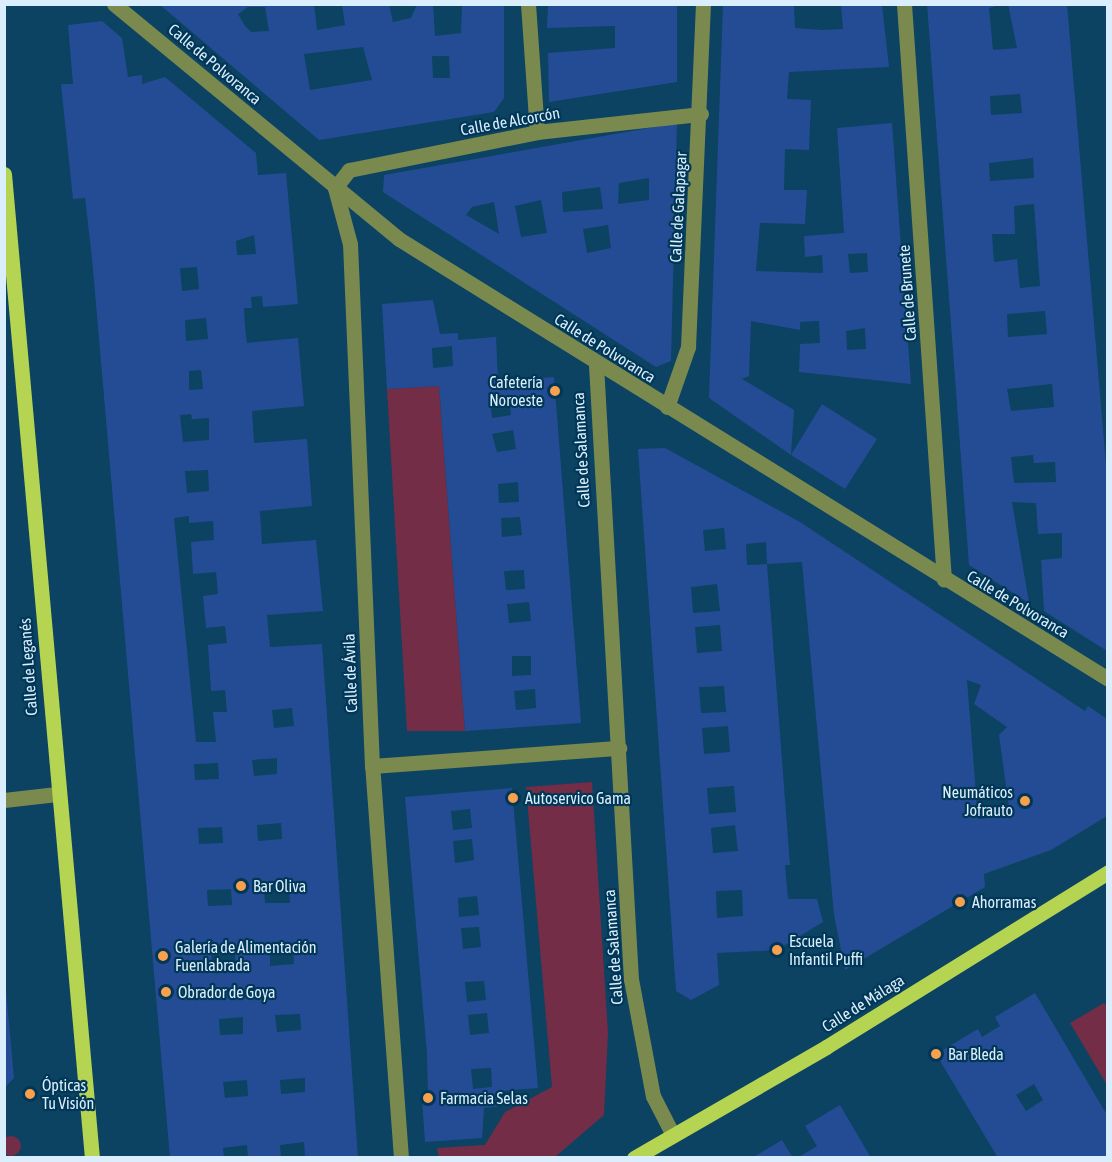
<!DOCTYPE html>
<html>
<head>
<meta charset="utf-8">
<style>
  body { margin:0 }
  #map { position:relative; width:1112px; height:1162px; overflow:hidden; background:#0c4262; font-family:"Asap Condensed",sans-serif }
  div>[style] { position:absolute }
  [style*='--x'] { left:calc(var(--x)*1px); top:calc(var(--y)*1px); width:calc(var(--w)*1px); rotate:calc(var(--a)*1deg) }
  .green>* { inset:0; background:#732d46 }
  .round { border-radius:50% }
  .building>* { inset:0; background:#244c95 }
  .minor>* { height:15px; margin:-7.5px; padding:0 7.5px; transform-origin:7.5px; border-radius:7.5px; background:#7a8a4f }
  .major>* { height:15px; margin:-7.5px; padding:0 7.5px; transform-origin:7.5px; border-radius:7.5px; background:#b5d451 }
  .dots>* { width:16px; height:16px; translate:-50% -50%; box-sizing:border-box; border:3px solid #003757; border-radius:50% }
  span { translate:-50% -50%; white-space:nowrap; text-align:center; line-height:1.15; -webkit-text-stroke:4.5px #003757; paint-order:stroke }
  .street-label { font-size:16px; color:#dbeefd }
  .poi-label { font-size:16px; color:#dbeefd }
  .right { translate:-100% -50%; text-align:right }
  .left { translate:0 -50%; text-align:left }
  .frame { position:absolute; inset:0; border:6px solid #dbeefd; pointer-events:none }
</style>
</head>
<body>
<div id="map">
  <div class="green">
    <i style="clip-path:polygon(439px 386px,465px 731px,407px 731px,387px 389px)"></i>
    <i style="clip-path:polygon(592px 782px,608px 1033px,604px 1115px,555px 1157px,439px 1157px,437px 1148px,485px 1145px,505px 1112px,552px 1087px,526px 787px)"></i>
    <i style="clip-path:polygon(1104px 1003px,1108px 1008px,1107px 1085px,1070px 1023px)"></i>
    <i class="round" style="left:1px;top:1136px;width:20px;height:20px"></i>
  </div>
  <div class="building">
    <i style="clip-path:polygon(evenodd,159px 4px,314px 4px,317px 30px,345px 25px,342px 4px,389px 4px,393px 22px,411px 18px,417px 4px,433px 4px,435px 36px,461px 33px,462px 4px,504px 4px,504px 98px,494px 112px,319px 140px,159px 4px,248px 7px,265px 7px,269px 31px,251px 32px,245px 26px,238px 14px,248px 7px,159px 4px,363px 47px,372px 80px,310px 90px,304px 54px,363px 47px,159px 4px,432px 56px,449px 56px,450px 78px,433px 78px,432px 56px)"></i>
    <i style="clip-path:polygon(548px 4px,677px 4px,677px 82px,549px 102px,548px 53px,615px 48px,615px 26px,547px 28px)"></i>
    <i style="clip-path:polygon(evenodd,723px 4px,794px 4px,795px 28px,822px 30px,843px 29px,841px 5px,882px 5px,889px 67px,789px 72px,787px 99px,811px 100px,809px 150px,785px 149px,784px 190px,807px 190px,805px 224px,760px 223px,756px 271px,823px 273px,822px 255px,805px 257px,804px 236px,844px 233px,837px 128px,892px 123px,911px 384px,799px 372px,800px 344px,820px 343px,819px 321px,800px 322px,800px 330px,751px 321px,749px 376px,742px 379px,794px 410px,791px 455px,709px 398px,723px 4px,867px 253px,868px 272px,850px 273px,848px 254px,867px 253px,723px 4px,865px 328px,866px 349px,847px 350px,846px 331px,865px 328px)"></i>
    <i style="clip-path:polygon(evenodd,927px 4px,1003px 4px,989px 8px,993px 50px,1017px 48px,1008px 4px,1067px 4px,1107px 477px,1107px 651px,1044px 611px,1041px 560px,1062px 558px,1062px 533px,1038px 534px,1036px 503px,1012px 502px,1029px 603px,969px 565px,927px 4px,1020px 94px,1022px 113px,991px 115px,990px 96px,1020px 94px,927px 4px,1033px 158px,1034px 178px,990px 181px,989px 163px,1033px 158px,927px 4px,1034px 204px,1040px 286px,1020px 288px,1017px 259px,994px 262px,992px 234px,1015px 234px,1014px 206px,1034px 204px,927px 4px,1045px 311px,1047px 334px,1008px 337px,1007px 314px,1045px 311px,927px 4px,1052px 384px,1054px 407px,1011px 411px,1007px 389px,1052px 384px,927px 4px,1033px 455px,1034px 463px,1055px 462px,1056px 482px,1014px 483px,1011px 457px,1033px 455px)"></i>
    <i style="clip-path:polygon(evenodd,102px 21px,122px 38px,128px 77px,142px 75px,142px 84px,165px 77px,256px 153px,258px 175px,286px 173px,298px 304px,263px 307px,262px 296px,251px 297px,252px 308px,244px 308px,245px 326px,247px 343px,298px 338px,304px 406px,252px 411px,254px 443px,307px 439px,312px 506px,260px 511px,262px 544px,316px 540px,323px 611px,267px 615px,270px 647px,322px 644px,358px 1158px,305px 1158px,304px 1142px,280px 1145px,281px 1158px,248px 1158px,247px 1145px,223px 1148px,224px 1158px,170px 1158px,92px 258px,85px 198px,73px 199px,61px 84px,73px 84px,68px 25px,102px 21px,254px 235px,256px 254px,237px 255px,236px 241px,254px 235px,102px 21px,197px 267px,199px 289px,182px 291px,180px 268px,197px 267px,102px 21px,206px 318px,208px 339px,186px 341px,185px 320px,206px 318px,102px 21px,201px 370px,203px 389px,189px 390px,189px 371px,201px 370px,102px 21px,191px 414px,192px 419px,209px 418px,209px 440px,183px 442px,180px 415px,191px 414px,102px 21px,208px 470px,209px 491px,187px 493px,185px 471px,208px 470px,102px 21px,189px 516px,189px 523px,213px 521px,214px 540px,191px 542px,193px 574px,216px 572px,218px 594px,203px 596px,206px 628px,225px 626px,227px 643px,208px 645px,211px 691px,225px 690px,227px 712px,213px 712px,216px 742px,196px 742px,174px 518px,189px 516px,102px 21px,292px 708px,294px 726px,274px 728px,272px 710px,292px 708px,102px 21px,277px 758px,277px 774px,254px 776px,252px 760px,277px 758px,102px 21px,218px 763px,219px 779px,195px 780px,194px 764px,218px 763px,102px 21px,281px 823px,282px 839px,258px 841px,257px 825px,281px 823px,102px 21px,222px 827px,223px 843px,199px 844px,198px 828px,222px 827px,102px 21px,289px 886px,290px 903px,265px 903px,264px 887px,289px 886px,102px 21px,231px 889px,232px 905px,208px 906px,207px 890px,231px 889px,102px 21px,293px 950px,294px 964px,270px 966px,270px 951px,293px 950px,102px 21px,235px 953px,236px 969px,213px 971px,211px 955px,235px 953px,102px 21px,300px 1014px,301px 1030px,277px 1032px,275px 1015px,300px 1014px,102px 21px,243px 1017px,243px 1034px,220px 1035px,219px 1019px,243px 1017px,102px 21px,305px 1078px,305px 1092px,281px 1094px,280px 1080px,305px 1078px,102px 21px,247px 1080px,248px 1096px,225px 1098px,223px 1082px,247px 1080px)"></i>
    <i style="clip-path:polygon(evenodd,677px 123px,671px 361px,656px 367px,383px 192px,384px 175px,677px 123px,649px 178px,649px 200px,618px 204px,619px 183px,649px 178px,677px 123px,600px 187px,603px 209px,563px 212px,562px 192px,600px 187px,677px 123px,541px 200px,547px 233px,521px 237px,515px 206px,541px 200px,677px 123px,494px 202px,497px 220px,499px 234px,466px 215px,472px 207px,494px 202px,677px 123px,608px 225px,611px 248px,587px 253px,583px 229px,608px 225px)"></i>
    <i style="clip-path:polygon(evenodd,433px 300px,440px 334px,458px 333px,458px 340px,496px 337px,498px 381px,554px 377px,581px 723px,465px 731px,439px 386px,387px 389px,382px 304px,433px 300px,452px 346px,453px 366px,433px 368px,432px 348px,452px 346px,433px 300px,509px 397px,511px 415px,492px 418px,490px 399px,509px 397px,433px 300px,513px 430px,516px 449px,497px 452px,492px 434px,513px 430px,433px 300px,518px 482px,519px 502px,499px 503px,498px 484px,518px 482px,433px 300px,520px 517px,522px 535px,502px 537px,501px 518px,520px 517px,433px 300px,524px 570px,525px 589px,506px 590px,504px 571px,524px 570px,433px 300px,529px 602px,531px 621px,509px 623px,507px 604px,529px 602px,433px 300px,512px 656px,531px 656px,531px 675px,512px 676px,512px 656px,433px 300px,535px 689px,536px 708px,516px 710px,514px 691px,535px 689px)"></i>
    <i style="clip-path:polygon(822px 404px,877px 439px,845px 489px,791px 455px)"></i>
    <i style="clip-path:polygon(evenodd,665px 448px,800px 522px,1085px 711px,1088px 706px,1107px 719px,1107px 816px,1051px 850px,984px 874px,985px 887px,845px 970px,834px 915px,802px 562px,767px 564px,766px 542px,746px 544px,747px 565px,767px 564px,790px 865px,785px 865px,788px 899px,817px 899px,823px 922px,777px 950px,717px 953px,719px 985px,691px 1000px,676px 991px,638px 449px,665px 448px,724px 528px,726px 549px,705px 551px,703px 530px,724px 528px,665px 448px,717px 584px,720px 611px,693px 613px,691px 587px,717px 584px,665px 448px,720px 625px,722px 651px,697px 653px,695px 627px,720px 625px,665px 448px,967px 680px,981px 685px,974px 704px,1007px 727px,999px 735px,1010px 815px,978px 819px,967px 680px,665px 448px,724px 686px,726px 712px,701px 713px,699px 687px,724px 686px,665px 448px,728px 726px,730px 752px,704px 754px,702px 728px,728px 726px,665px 448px,734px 786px,736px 812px,709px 814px,707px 788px,734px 786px,665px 448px,735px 825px,738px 851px,713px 853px,711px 828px,735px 825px,665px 448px,742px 890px,743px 916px,717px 918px,716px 891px,742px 890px)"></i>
    <i style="clip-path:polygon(evenodd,512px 788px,538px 1088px,500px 1091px,501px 1106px,484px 1108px,482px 1138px,425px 1142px,422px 1099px,428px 1098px,427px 1054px,405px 797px,512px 788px,470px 809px,472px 828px,453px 830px,451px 811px,470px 809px,512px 788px,472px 839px,474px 860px,455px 863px,453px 841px,472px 839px,512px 788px,477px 896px,479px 915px,459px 917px,458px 898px,477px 896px,512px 788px,479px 927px,481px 947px,463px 949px,461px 928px,479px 927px,512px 788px,484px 981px,486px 1000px,467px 1002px,465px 982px,484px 981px,512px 788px,487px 1013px,489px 1033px,470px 1035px,468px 1015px,487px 1013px,512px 788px,491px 1068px,492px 1087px,473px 1089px,471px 1069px,491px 1068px)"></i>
    <i style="clip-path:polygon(4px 969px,14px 1078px,4px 1088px)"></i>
    <i style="clip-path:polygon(evenodd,1035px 993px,1107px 1115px,1107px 1158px,998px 1158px,936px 1054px,978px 1029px,982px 1037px,1000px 1026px,995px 1017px,1035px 993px,1034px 1084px,1043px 1100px,1026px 1111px,1016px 1095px,1034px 1084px)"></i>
    <i style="clip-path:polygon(840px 1105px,871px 1158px,797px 1158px,817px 1146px,805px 1126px)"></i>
    <i style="clip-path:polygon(782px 1140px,793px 1158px,752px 1158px)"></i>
  </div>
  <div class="minor">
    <i style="--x:114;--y:4;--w:369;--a:39.5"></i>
    <i style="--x:399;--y:239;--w:834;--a:31.82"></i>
    <i style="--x:528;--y:4;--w:128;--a:86"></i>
    <i style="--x:904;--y:4;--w:577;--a:86.03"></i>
    <i style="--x:596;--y:365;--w:615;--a:86.74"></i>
    <i style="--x:631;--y:979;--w:119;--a:79.4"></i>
    <i style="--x:653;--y:1096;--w:44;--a:62.9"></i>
    <i style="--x:667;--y:407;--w:64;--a:-70.7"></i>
    <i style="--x:688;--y:347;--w:343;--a:-87.5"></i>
    <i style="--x:372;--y:766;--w:248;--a:-4.2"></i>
    <i style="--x:4;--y:800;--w:53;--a:-6.5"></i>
    <i style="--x:401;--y:1158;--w:393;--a:-94.2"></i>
    <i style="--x:372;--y:766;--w:522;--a:-92.41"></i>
    <i style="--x:350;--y:244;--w:58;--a:-105"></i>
    <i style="--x:335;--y:188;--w:23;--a:-52"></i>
    <i style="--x:349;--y:170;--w:192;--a:-11.4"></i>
    <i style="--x:537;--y:132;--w:165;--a:-6.3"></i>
  </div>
  <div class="major">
    <i style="--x:4;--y:174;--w:988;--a:84.89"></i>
    <i style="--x:634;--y:1158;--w:222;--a:-30"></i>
    <i style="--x:826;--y:1047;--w:332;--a:-31.8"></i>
  </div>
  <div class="dots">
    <i style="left:555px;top:391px;background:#f9a04c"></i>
    <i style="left:513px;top:798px;background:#f9a04c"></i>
    <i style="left:1025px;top:801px;background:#f9a04c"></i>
    <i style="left:241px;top:886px;background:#f9a04c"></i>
    <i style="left:960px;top:902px;background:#f9a04c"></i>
    <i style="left:777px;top:950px;background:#f9a04c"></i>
    <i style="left:163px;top:956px;background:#f9a04c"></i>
    <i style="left:166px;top:992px;background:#f9a04c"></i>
    <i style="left:936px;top:1054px;background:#f9a04c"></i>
    <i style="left:30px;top:1094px;background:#f9a04c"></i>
    <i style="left:428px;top:1098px;background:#f9a04c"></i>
  </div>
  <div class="street-label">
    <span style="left:215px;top:64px;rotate:40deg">Calle de Polvoranca</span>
    <span style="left:510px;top:121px;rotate:-10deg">Calle de Alcorcón</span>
    <span style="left:678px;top:207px;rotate:-87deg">Calle de Galapagar</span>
    <span style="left:907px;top:293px;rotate:-94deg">Calle de Brunete</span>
    <span style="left:605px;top:348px;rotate:32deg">Calle de Polvoranca</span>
    <span style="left:581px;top:450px;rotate:-93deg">Calle de Salamanca</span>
    <span style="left:1018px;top:604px;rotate:31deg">Calle de Polvoranca</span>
    <span style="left:28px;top:667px;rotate:-94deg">Calle de Leganés</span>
    <span style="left:350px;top:673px;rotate:-92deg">Calle de Ávila</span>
    <span style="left:613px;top:947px;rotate:-94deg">Calle de Salamanca</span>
    <span style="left:863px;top:1003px;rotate:-32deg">Calle de Málaga</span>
  </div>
  <div class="poi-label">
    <span class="right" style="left:543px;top:391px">Cafetería<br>Noroeste</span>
    <span class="right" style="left:1013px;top:801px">Neumáticos<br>Jofrauto</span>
    <span class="left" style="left:525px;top:798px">Autoservico Gama</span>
    <span class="left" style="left:253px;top:886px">Bar Oliva</span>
    <span class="left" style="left:972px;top:902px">Ahorramas</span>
    <span class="left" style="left:789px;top:950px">Escuela<br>Infantil Puffi</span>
    <span class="left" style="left:175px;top:956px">Galería de Alimentación<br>Fuenlabrada</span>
    <span class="left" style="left:178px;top:992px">Obrador de Goya</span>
    <span class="left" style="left:948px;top:1054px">Bar Bleda</span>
    <span class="left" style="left:42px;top:1094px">Ópticas<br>Tu Visión</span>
    <span class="left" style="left:440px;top:1098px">Farmacia Selas</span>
  </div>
  <div class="frame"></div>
</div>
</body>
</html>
